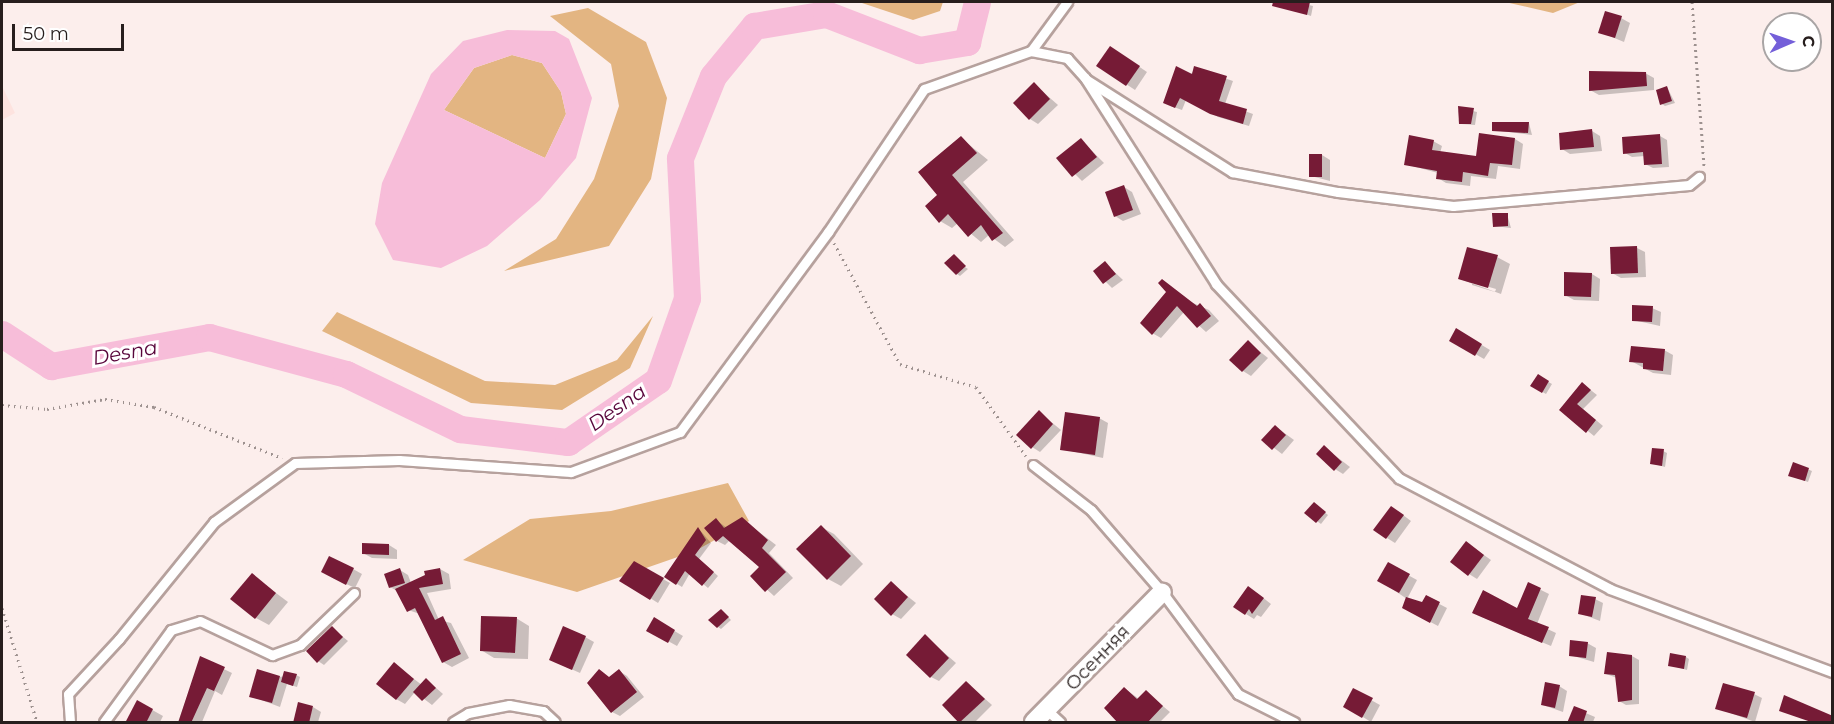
<!DOCTYPE html>
<html>
<head>
<meta charset="utf-8">
<style>
  body { margin:0 }
  #map { position:relative; width:1834px; height:724px; overflow:hidden; background:#fceeec; font-family:Montserrat,sans-serif }
  div>[style] { position:absolute }
  [style*='--x'] { left:calc(var(--x)*1px); top:calc(var(--y)*1px); width:calc(var(--w)*1px); rotate:calc(var(--a)*1deg) }
  .built>* { inset:0; background:#fde3df }
  .green>* { inset:0; background:#e3b582 }
  .water>* { inset:0; background:#f7bdd9 }
  .shadow>* { inset:0; background:#0003 }
  .river>* { height:27px; margin:-13.5px; padding:0 13.5px; transform-origin:13.5px; border-radius:13.5px; background:#f7bdd9 }
  .building>* { inset:0; background:#761b36 }
  .path>* { height:3px; margin-top:-1.5px; transform-origin:0; background:repeating-linear-gradient(90deg,#9d918f 0 1.5px,transparent 0 6px) }
  .roads { filter:drop-shadow(2px 0 #b6a19d) drop-shadow(-2px 0 #b6a19d) drop-shadow(0 2px #b6a19d) drop-shadow(0 -2px #b6a19d) }
  .service>* { height:9px; margin:-4.5px; padding:0 4.5px; transform-origin:4.5px; border-radius:4.5px; background:#fff }
  .minor>* { height:18px; margin:-9px; padding:0 9px; transform-origin:9px; border-radius:9px; background:#fff }
  span { translate:-50% -50%; white-space:nowrap; text-align:center; line-height:1.15; -webkit-text-stroke:6px #fff; paint-order:stroke }
  .street-label { font-size:18px; color:#271e1d }
  .water-label { font-size:20px; color:#58053b; font-style:italic }
  .frame { position:absolute; inset:0; border:3px solid #271e1d; pointer-events:none }
  .north { position:absolute; left:1762px; top:12px; width:60px; height:60px; box-sizing:border-box; background:#fff; border:2px solid #a9a5a5; border-radius:50%; rotate:88deg; font-size:16px; font-weight:700; line-height:24px; text-align:center; color:#271e1d }
  .north::after { content:''; display:block; margin:auto; width:21px; height:27px; background:#745fd9; clip-path:polygon(50% 0,100% 100%,50% 72%,0 100%) }
  .scale { position:absolute; left:12px; top:24px; width:112px; height:27px; box-sizing:border-box; border:3px solid #271e1d; border-top:0; padding-left:8px; font-size:18px; line-height:21px; white-space:nowrap; color:#271e1d; -webkit-text-stroke:4px #fff; paint-order:stroke }
</style>
</head>
<body>
<div id="map">
  <div class="built">
    <i style="clip-path:polygon(2px 86px,15px 113px,2px 120px)"></i>
  </div>
  <div class="green">
    <i style="clip-path:polygon(859px 2px,943px 2px,940px 11px,913px 20px)"></i>
    <i style="clip-path:polygon(1505px 2px,1580px 2px,1553px 13px)"></i>
    <i style="clip-path:polygon(588px 8px,646px 42px,667px 98px,651px 179px,609px 246px,504px 271px,556px 239px,594px 179px,619px 106px,611px 64px,550px 16px)"></i>
    <i style="clip-path:polygon(512px 55px,542px 63px,561px 92px,566px 114px,545px 158px,444px 110px,474px 68px)"></i>
    <i style="clip-path:polygon(337px 312px,485px 381px,555px 385px,617px 360px,653px 316px,630px 368px,562px 410px,471px 403px,322px 331px)"></i>
    <i style="clip-path:polygon(728px 483px,749px 521px,695px 551px,577px 592px,463px 560px,530px 519px,611px 511px)"></i>
  </div>
  <div class="water">
    <i style="clip-path:polygon(evenodd,507px 30px,555px 31px,569px 39px,592px 98px,576px 158px,540px 200px,487px 246px,441px 268px,393px 260px,375px 224px,382px 183px,431px 74px,463px 41px,507px 30px,512px 55px,542px 63px,561px 92px,566px 114px,545px 158px,444px 110px,474px 68px,512px 55px)"></i>
  </div>
  <div class="shadow">
    <i style="clip-path:polygon(1296px 2px,1313px 6px,1311px 16px,1294px 10px)"></i>
    <i style="clip-path:polygon(1621px 18px,1630px 23px,1624px 42px,1600px 32px)"></i>
    <i style="clip-path:polygon(1119px 53px,1147px 72px,1135px 90px,1099px 66px)"></i>
    <i style="clip-path:polygon(1195px 68px,1233px 81px,1225px 104px,1253px 114px,1249px 126px,1218px 117px,1186px 100px,1182px 110px,1171px 106px)"></i>
    <i style="clip-path:polygon(1645px 73px,1654px 78px,1654px 90px,1599px 95px,1590px 90px)"></i>
    <i style="clip-path:polygon(1034px 84px,1058px 105px,1038px 124px,1030px 119px)"></i>
    <i style="clip-path:polygon(1667px 87px,1675px 103px,1665px 106px,1662px 104px)"></i>
    <i style="clip-path:polygon(1460px 108px,1477px 112px,1475px 125px,1461px 124px)"></i>
    <i style="clip-path:polygon(1529px 123px,1532px 135px,1493px 130px)"></i>
    <i style="clip-path:polygon(1592px 131px,1600px 136px,1602px 151px,1570px 154px,1562px 149px)"></i>
    <i style="clip-path:polygon(1660px 136px,1667px 140px,1669px 167px,1653px 168px,1645px 164px,1645px 156px,1632px 157px,1625px 153px)"></i>
    <i style="clip-path:polygon(961px 138px,988px 160px,963px 182px,1014px 240px,1005px 247px,989px 235px,981px 242px,958px 223px,952px 228px,940px 221px,940px 195px)"></i>
    <i style="clip-path:polygon(1515px 139px,1523px 144px,1520px 169px,1498px 166px,1496px 179px,1471px 176px,1470px 186px,1446px 183px,1438px 178px,1438px 173px,1405px 164px,1433px 141px,1442px 146px,1440px 153px,1477px 158px)"></i>
    <i style="clip-path:polygon(1081px 140px,1104px 163px,1082px 181px,1059px 158px)"></i>
    <i style="clip-path:polygon(1322px 155px,1330px 160px,1330px 181px,1311px 176px)"></i>
    <i style="clip-path:polygon(1124px 187px,1132px 192px,1141px 214px,1123px 221px,1115px 216px)"></i>
    <i style="clip-path:polygon(1507px 214px,1511px 228px,1494px 226px)"></i>
    <i style="clip-path:polygon(1637px 248px,1645px 252px,1646px 277px,1621px 278px,1612px 273px)"></i>
    <i style="clip-path:polygon(evenodd,1497px 257px,1510px 264px,1501px 294px,1460px 279px,1497px 257px,1472px 282px,1496px 289px,1495px 292px,1472px 285px,1472px 282px)"></i>
    <i style="clip-path:polygon(951px 258px,968px 269px,960px 276px,957px 274px)"></i>
    <i style="clip-path:polygon(1105px 263px,1123px 280px,1112px 288px,1095px 271px)"></i>
    <i style="clip-path:polygon(1592px 274px,1600px 279px,1599px 301px,1574px 300px,1565px 295px)"></i>
    <i style="clip-path:polygon(1168px 292px,1209px 310px,1219px 321px,1206px 332px,1184px 312px,1161px 338px,1152px 333px)"></i>
    <i style="clip-path:polygon(1652px 308px,1661px 312px,1660px 326px,1633px 320px)"></i>
    <i style="clip-path:polygon(1457px 330px,1490px 350px,1484px 359px,1451px 340px)"></i>
    <i style="clip-path:polygon(1248px 342px,1268px 358px,1251px 376px,1243px 371px)"></i>
    <i style="clip-path:polygon(1664px 350px,1673px 355px,1671px 375px,1653px 373px,1631px 361px)"></i>
    <i style="clip-path:polygon(1538px 376px,1552px 384px,1546px 394px,1532px 386px)"></i>
    <i style="clip-path:polygon(1583px 384px,1597px 395px,1583px 409px,1603px 426px,1594px 436px,1561px 409px)"></i>
    <i style="clip-path:polygon(1039px 412px,1061px 430px,1040px 452px,1032px 447px)"></i>
    <i style="clip-path:polygon(1099px 418px,1108px 423px,1103px 458px,1062px 449px)"></i>
    <i style="clip-path:polygon(1276px 427px,1294px 440px,1282px 454px,1264px 440px)"></i>
    <i style="clip-path:polygon(1324px 447px,1350px 467px,1343px 474px,1335px 469px)"></i>
    <i style="clip-path:polygon(1663px 451px,1667px 453px,1665px 467px,1651px 463px)"></i>
    <i style="clip-path:polygon(1794px 464px,1812px 471px,1808px 482px,1794px 477px)"></i>
    <i style="clip-path:polygon(1317px 506px,1328px 515px,1321px 524px,1306px 513px)"></i>
    <i style="clip-path:polygon(1399px 512px,1411px 521px,1395px 543px,1387px 538px)"></i>
    <i style="clip-path:polygon(742px 519px,776px 545px,769px 553px,793px 578px,774px 596px,752px 576px,762px 567px,730px 540px,725px 545px,717px 541px,716px 520px,727px 528px)"></i>
    <i style="clip-path:polygon(821px 527px,834px 534px,863px 564px,841px 586px,828px 579px,798px 549px)"></i>
    <i style="clip-path:polygon(699px 529px,711px 543px,699px 559px,718px 576px,708px 588px,690px 573px,682px 587px,666px 577px)"></i>
    <i style="clip-path:polygon(389px 545px,397px 550px,397px 559px,372px 558px,363px 553px)"></i>
    <i style="clip-path:polygon(1474px 548px,1491px 560px,1477px 579px,1469px 574px)"></i>
    <i style="clip-path:polygon(635px 563px,670px 583px,658px 603px,621px 580px)"></i>
    <i style="clip-path:polygon(1388px 564px,1417px 580px,1407px 599px,1379px 580px)"></i>
    <i style="clip-path:polygon(353px 569px,362px 574px,355px 588px,331px 577px)"></i>
    <i style="clip-path:polygon(440px 569px,449px 574px,451px 589px,427px 593px,439px 620px,451px 623px,469px 658px,452px 667px,443px 662px,420px 614px,408px 610px,399px 592px,390px 587px,400px 570px,408px 575px,411px 583px)"></i>
    <i style="clip-path:polygon(252px 575px,288px 602px,269px 625px,256px 618px)"></i>
    <i style="clip-path:polygon(891px 583px,916px 603px,901px 619px,892px 614px)"></i>
    <i style="clip-path:polygon(1529px 584px,1549px 594px,1537px 624px,1556px 633px,1551px 646px,1482px 617px,1518px 610px)"></i>
    <i style="clip-path:polygon(1257px 593px,1271px 604px,1261px 617px,1257px 615px,1254px 619px,1246px 614px)"></i>
    <i style="clip-path:polygon(1426px 597px,1447px 608px,1438px 626px,1404px 608px,1422px 604px)"></i>
    <i style="clip-path:polygon(1595px 599px,1603px 603px,1600px 621px,1579px 613px)"></i>
    <i style="clip-path:polygon(724px 613px,731px 620px,721px 629px,718px 627px)"></i>
    <i style="clip-path:polygon(516px 618px,529px 626px,528px 659px,494px 658px,481px 650px)"></i>
    <i style="clip-path:polygon(654px 619px,683px 636px,677px 646px,648px 630px)"></i>
    <i style="clip-path:polygon(332px 628px,348px 641px,324px 665px,318px 661px)"></i>
    <i style="clip-path:polygon(925px 636px,956px 663px,939px 681px,931px 677px)"></i>
    <i style="clip-path:polygon(585px 637px,594px 642px,580px 673px,551px 660px)"></i>
    <i style="clip-path:polygon(1587px 643px,1596px 648px,1594px 662px,1570px 655px)"></i>
    <i style="clip-path:polygon(1632px 656px,1639px 660px,1639px 704px,1626px 705px,1619px 701px,1617px 678px,1606px 674px)"></i>
    <i style="clip-path:polygon(1686px 657px,1689px 659px,1687px 670px,1670px 665px)"></i>
    <i style="clip-path:polygon(201px 658px,232px 673px,222px 695px,215px 691px,202px 722px,178px 722px)"></i>
    <i style="clip-path:polygon(394px 664px,422px 685px,427px 680px,443px 694px,432px 705px,415px 692px,405px 704px,396px 699px)"></i>
    <i style="clip-path:polygon(599px 671px,610px 678px,619px 671px,627px 676px,644px 697px,620px 716px,612px 712px)"></i>
    <i style="clip-path:polygon(296px 675px,300px 677px,297px 687px,287px 684px,280px 707px,251px 696px,279px 677px)"></i>
    <i style="clip-path:polygon(967px 683px,992px 705px,975px 722px,961px 722px,944px 705px)"></i>
    <i style="clip-path:polygon(1559px 686px,1567px 691px,1563px 712px,1543px 705px)"></i>
    <i style="clip-path:polygon(1124px 688px,1139px 699px,1146px 692px,1170px 712px,1160px 722px,1121px 722px)"></i>
    <i style="clip-path:polygon(1353px 690px,1380px 705px,1371px 722px,1345px 706px)"></i>
    <i style="clip-path:polygon(1754px 694px,1762px 698px,1755px 722px,1717px 708px)"></i>
    <i style="clip-path:polygon(138px 702px,163px 716px,160px 722px,127px 722px)"></i>
    <i style="clip-path:polygon(313px 707px,321px 712px,318px 722px,295px 722px)"></i>
    <i style="clip-path:polygon(1574px 708px,1595px 717px,1593px 722px,1569px 722px)"></i>
  </div>
  <div class="river">
    <i style="--x:2;--y:334;--w:59;--a:33.1"></i>
    <i style="--x:51;--y:366;--w:161;--a:-10.4"></i>
    <i style="--x:209;--y:337;--w:142;--a:15.1"></i>
    <i style="--x:346;--y:374;--w:127;--a:25.8"></i>
    <i style="--x:460;--y:429;--w:109;--a:6.9"></i>
    <i style="--x:568;--y:442;--w:109;--a:-34.6"></i>
    <i style="--x:658;--y:380;--w:87;--a:-70.5"></i>
    <i style="--x:687;--y:298;--w:140;--a:-92.9"></i>
    <i style="--x:680;--y:158;--w:88;--a:-68.1"></i>
    <i style="--x:713;--y:76;--w:65;--a:-50.6"></i>
    <i style="--x:754;--y:26;--w:73;--a:-9.5"></i>
    <i style="--x:826;--y:14;--w:100;--a:21.2"></i>
    <i style="--x:919;--y:50;--w:49;--a:-9.5"></i>
    <i style="--x:967;--y:42;--w:41;--a:-76"></i>
  </div>
  <div class="building">
    <i style="clip-path:polygon(1273px 2px,1310px 2px,1307px 15px,1272px 6px)"></i>
    <i style="clip-path:polygon(1605px 11px,1622px 16px,1615px 38px,1598px 33px)"></i>
    <i style="clip-path:polygon(1110px 46px,1140px 66px,1126px 86px,1096px 66px)"></i>
    <i style="clip-path:polygon(1176px 66px,1192px 74px,1194px 66px,1227px 76px,1219px 101px,1247px 109px,1243px 124px,1210px 114px,1180px 98px,1175px 108px,1163px 103px)"></i>
    <i style="clip-path:polygon(1589px 71px,1646px 72px,1647px 86px,1589px 91px)"></i>
    <i style="clip-path:polygon(1034px 82px,1050px 99px,1029px 120px,1013px 103px)"></i>
    <i style="clip-path:polygon(1667px 86px,1672px 101px,1660px 105px,1656px 90px)"></i>
    <i style="clip-path:polygon(1458px 106px,1474px 108px,1471px 124px,1459px 124px)"></i>
    <i style="clip-path:polygon(1492px 122px,1529px 122px,1528px 133px,1492px 131px)"></i>
    <i style="clip-path:polygon(1592px 129px,1594px 147px,1560px 150px,1559px 133px)"></i>
    <i style="clip-path:polygon(1479px 133px,1515px 138px,1512px 165px,1490px 163px,1488px 176px,1463px 172px,1462px 182px,1436px 179px,1437px 171px,1404px 165px,1409px 135px,1434px 140px,1432px 150px,1476px 156px)"></i>
    <i style="clip-path:polygon(1660px 134px,1662px 164px,1644px 165px,1643px 152px,1623px 154px,1622px 137px)"></i>
    <i style="clip-path:polygon(961px 136px,977px 153px,952px 175px,1003px 233px,992px 241px,981px 225px,968px 237px,948px 214px,939px 223px,925px 206px,937px 195px,918px 172px)"></i>
    <i style="clip-path:polygon(1081px 138px,1097px 157px,1072px 177px,1056px 158px)"></i>
    <i style="clip-path:polygon(1309px 154px,1322px 154px,1322px 177px,1309px 177px)"></i>
    <i style="clip-path:polygon(1124px 185px,1133px 210px,1114px 217px,1105px 192px)"></i>
    <i style="clip-path:polygon(1492px 213px,1508px 213px,1508px 226px,1493px 227px)"></i>
    <i style="clip-path:polygon(1637px 246px,1638px 273px,1611px 274px,1610px 247px)"></i>
    <i style="clip-path:polygon(1467px 247px,1498px 255px,1488px 288px,1458px 279px)"></i>
    <i style="clip-path:polygon(954px 254px,966px 266px,956px 275px,944px 263px)"></i>
    <i style="clip-path:polygon(1105px 261px,1116px 274px,1103px 284px,1093px 271px)"></i>
    <i style="clip-path:polygon(1564px 272px,1592px 273px,1591px 297px,1564px 296px)"></i>
    <i style="clip-path:polygon(1162px 279px,1197px 306px,1200px 303px,1211px 316px,1197px 328px,1177px 306px,1152px 335px,1140px 323px,1166px 292px,1158px 283px)"></i>
    <i style="clip-path:polygon(1632px 305px,1653px 306px,1652px 322px,1632px 321px)"></i>
    <i style="clip-path:polygon(1456px 328px,1482px 344px,1475px 356px,1449px 341px)"></i>
    <i style="clip-path:polygon(1248px 340px,1261px 353px,1242px 372px,1229px 360px)"></i>
    <i style="clip-path:polygon(1631px 346px,1665px 349px,1663px 371px,1643px 369px,1643px 363px,1629px 362px)"></i>
    <i style="clip-path:polygon(1538px 374px,1549px 381px,1542px 393px,1530px 386px)"></i>
    <i style="clip-path:polygon(1582px 382px,1591px 390px,1577px 404px,1596px 420px,1586px 433px,1559px 410px)"></i>
    <i style="clip-path:polygon(1039px 410px,1053px 424px,1031px 449px,1016px 435px)"></i>
    <i style="clip-path:polygon(1065px 412px,1100px 417px,1095px 455px,1060px 450px)"></i>
    <i style="clip-path:polygon(1275px 425px,1286px 435px,1272px 450px,1261px 440px)"></i>
    <i style="clip-path:polygon(1324px 445px,1342px 462px,1334px 471px,1316px 454px)"></i>
    <i style="clip-path:polygon(1652px 448px,1664px 449px,1662px 466px,1650px 464px)"></i>
    <i style="clip-path:polygon(1793px 462px,1809px 468px,1805px 481px,1788px 476px)"></i>
    <i style="clip-path:polygon(1314px 502px,1326px 512px,1316px 523px,1304px 513px)"></i>
    <i style="clip-path:polygon(1391px 506px,1404px 515px,1386px 539px,1373px 530px)"></i>
    <i style="clip-path:polygon(742px 517px,768px 540px,762px 548px,786px 572px,765px 592px,750px 576px,759px 567px,723px 536px,716px 542px,704px 528px,716px 518px,724px 528px)"></i>
    <i style="clip-path:polygon(821px 525px,851px 556px,827px 580px,796px 549px)"></i>
    <i style="clip-path:polygon(698px 527px,706px 540px,695px 555px,714px 572px,702px 586px,685px 571px,676px 585px,664px 577px)"></i>
    <i style="clip-path:polygon(1466px 541px,1484px 555px,1468px 576px,1450px 562px)"></i>
    <i style="clip-path:polygon(362px 543px,389px 544px,389px 555px,362px 554px)"></i>
    <i style="clip-path:polygon(329px 556px,354px 568px,346px 585px,321px 572px)"></i>
    <i style="clip-path:polygon(634px 561px,664px 578px,650px 600px,619px 581px)"></i>
    <i style="clip-path:polygon(1388px 562px,1410px 574px,1399px 593px,1377px 581px)"></i>
    <i style="clip-path:polygon(400px 568px,405px 583px,389px 588px,384px 574px)"></i>
    <i style="clip-path:polygon(440px 568px,443px 584px,419px 588px,435px 620px,443px 616px,461px 654px,442px 663px,415px 608px,407px 612px,395px 589px,425px 575px,424px 571px)"></i>
    <i style="clip-path:polygon(252px 573px,276px 593px,255px 619px,230px 599px)"></i>
    <i style="clip-path:polygon(891px 581px,908px 597px,891px 616px,874px 599px)"></i>
    <i style="clip-path:polygon(1528px 582px,1541px 588px,1528px 619px,1549px 627px,1542px 643px,1472px 613px,1483px 590px,1517px 608px)"></i>
    <i style="clip-path:polygon(1248px 586px,1264px 598px,1252px 614px,1249px 609px,1245px 615px,1233px 607px)"></i>
    <i style="clip-path:polygon(1426px 595px,1440px 602px,1430px 623px,1402px 608px,1406px 597px,1422px 602px)"></i>
    <i style="clip-path:polygon(1581px 595px,1596px 597px,1592px 617px,1578px 614px)"></i>
    <i style="clip-path:polygon(721px 609px,729px 617px,717px 628px,708px 620px)"></i>
    <i style="clip-path:polygon(481px 616px,517px 617px,515px 653px,480px 651px)"></i>
    <i style="clip-path:polygon(654px 617px,675px 630px,668px 643px,646px 631px)"></i>
    <i style="clip-path:polygon(332px 626px,343px 637px,317px 663px,306px 651px)"></i>
    <i style="clip-path:polygon(563px 626px,586px 636px,572px 670px,549px 660px)"></i>
    <i style="clip-path:polygon(925px 634px,949px 658px,930px 678px,906px 655px)"></i>
    <i style="clip-path:polygon(1570px 640px,1588px 642px,1586px 658px,1569px 656px)"></i>
    <i style="clip-path:polygon(1607px 652px,1632px 655px,1632px 700px,1618px 702px,1615px 675px,1604px 674px)"></i>
    <i style="clip-path:polygon(1670px 653px,1686px 656px,1684px 669px,1668px 666px)"></i>
    <i style="clip-path:polygon(200px 656px,225px 667px,214px 691px,207px 688px,191px 723px,178px 723px)"></i>
    <i style="clip-path:polygon(394px 662px,414px 679px,396px 700px,376px 684px)"></i>
    <i style="clip-path:polygon(257px 669px,280px 676px,272px 703px,249px 697px)"></i>
    <i style="clip-path:polygon(599px 669px,609px 677px,619px 669px,637px 692px,611px 713px,587px 683px)"></i>
    <i style="clip-path:polygon(284px 671px,297px 674px,293px 686px,281px 682px)"></i>
    <i style="clip-path:polygon(426px 678px,436px 688px,422px 701px,413px 692px)"></i>
    <i style="clip-path:polygon(966px 681px,985px 699px,959px 723px,942px 705px)"></i>
    <i style="clip-path:polygon(1545px 682px,1560px 685px,1555px 708px,1541px 705px)"></i>
    <i style="clip-path:polygon(1723px 683px,1755px 692px,1747px 718px,1715px 709px)"></i>
    <i style="clip-path:polygon(1124px 687px,1137px 699px,1146px 690px,1163px 706px,1147px 723px,1118px 723px,1104px 708px)"></i>
    <i style="clip-path:polygon(1353px 688px,1373px 698px,1362px 718px,1343px 707px)"></i>
    <i style="clip-path:polygon(1784px 695px,1833px 716px,1833px 723px,1814px 723px,1779px 711px)"></i>
    <i style="clip-path:polygon(137px 700px,153px 709px,146px 723px,125px 723px)"></i>
    <i style="clip-path:polygon(298px 702px,313px 706px,309px 723px,293px 723px)"></i>
    <i style="clip-path:polygon(1574px 706px,1587px 711px,1583px 723px,1567px 723px)"></i>
  </div>
  <div class="path">
    <i style="--x:1692;--y:2;--w:165;--a:85.8"></i>
    <i style="--x:834;--y:243;--w:138;--a:61.4"></i>
    <i style="--x:900;--y:364;--w:79;--a:16.8"></i>
    <i style="--x:976;--y:387;--w:85;--a:54.1"></i>
    <i style="--x:2;--y:405;--w:45;--a:5.1"></i>
    <i style="--x:47;--y:409;--w:59;--a:-9.8"></i>
    <i style="--x:105;--y:399;--w:50;--a:9.3"></i>
    <i style="--x:154;--y:407;--w:138;--a:21.7"></i>
    <i style="--x:2;--y:608;--w:119;--a:72.9"></i>
  </div>
  <div class="roads">
    <div class="service">
      <i style="--x:1031;--y:51;--w:61;--a:-53.7"></i>
      <i style="--x:1087;--y:80;--w:172;--a:32.4"></i>
      <i style="--x:1232;--y:172;--w:108;--a:10.7"></i>
      <i style="--x:1338;--y:192;--w:116;--a:6.9"></i>
      <i style="--x:1453;--y:206;--w:237;--a:-5.1"></i>
      <i style="--x:1689;--y:185;--w:13;--a:-39"></i>
      <i style="--x:1033;--y:465;--w:73;--a:37.8"></i>
      <i style="--x:1091;--y:510;--w:108;--a:49.1"></i>
      <i style="--x:1162;--y:592;--w:127;--a:53.3"></i>
      <i style="--x:1238;--y:694;--w:63;--a:26.6"></i>
      <i style="--x:1047;--y:710;--w:18;--a:43"></i>
      <i style="--x:70;--y:722;--w:28;--a:-94"></i>
      <i style="--x:68;--y:694;--w:75;--a:-47.2"></i>
      <i style="--x:119;--y:639;--w:151;--a:-50.9"></i>
      <i style="--x:214;--y:522;--w:100;--a:-36.1"></i>
      <i style="--x:295;--y:463;--w:104;--a:-1.7"></i>
      <i style="--x:399;--y:460;--w:172;--a:4"></i>
      <i style="--x:571;--y:472;--w:116;--a:-20.2"></i>
      <i style="--x:680;--y:432;--w:249;--a:-53.5"></i>
      <i style="--x:828;--y:232;--w:172;--a:-56.1"></i>
      <i style="--x:924;--y:89;--w:114;--a:-19.6"></i>
      <i style="--x:1031;--y:51;--w:37;--a:11"></i>
      <i style="--x:1067;--y:58;--w:27;--a:48"></i>
      <i style="--x:1085;--y:78;--w:244;--a:57.5"></i>
      <i style="--x:1216;--y:284;--w:267;--a:46.7"></i>
      <i style="--x:1399;--y:478;--w:238;--a:27.7"></i>
      <i style="--x:1610;--y:589;--w:237;--a:20.5"></i>
      <i style="--x:104;--y:722;--w:114;--a:-53.9"></i>
      <i style="--x:171;--y:630;--w:30;--a:-17"></i>
      <i style="--x:200;--y:621;--w:80;--a:25.3"></i>
      <i style="--x:272;--y:655;--w:30;--a:-20"></i>
      <i style="--x:300;--y:645;--w:75;--a:-43.9"></i>
      <i style="--x:453;--y:722;--w:17;--a:-31"></i>
      <i style="--x:468;--y:713;--w:42;--a:-11"></i>
      <i style="--x:509;--y:705;--w:35;--a:10"></i>
      <i style="--x:543;--y:711;--w:16;--a:43"></i>
    </div>
    <div class="minor">
      <i style="--x:1034;--y:722;--w:182;--a:-45.4"></i>
    </div>
  </div>
  <div class="street-label">
    <span style="left:1098px;top:658px;rotate:-46deg">Осенняя</span>
  </div>
  <div class="water-label">
    <span style="left:125px;top:353px;rotate:-10deg">Desna</span>
    <span style="left:617px;top:408px;rotate:-35deg">Desna</span>
  </div>
  <div class="frame"></div>
  <div class="north">С</div>
  <div class="scale">50 m</div>
</div>
</body>
</html>
